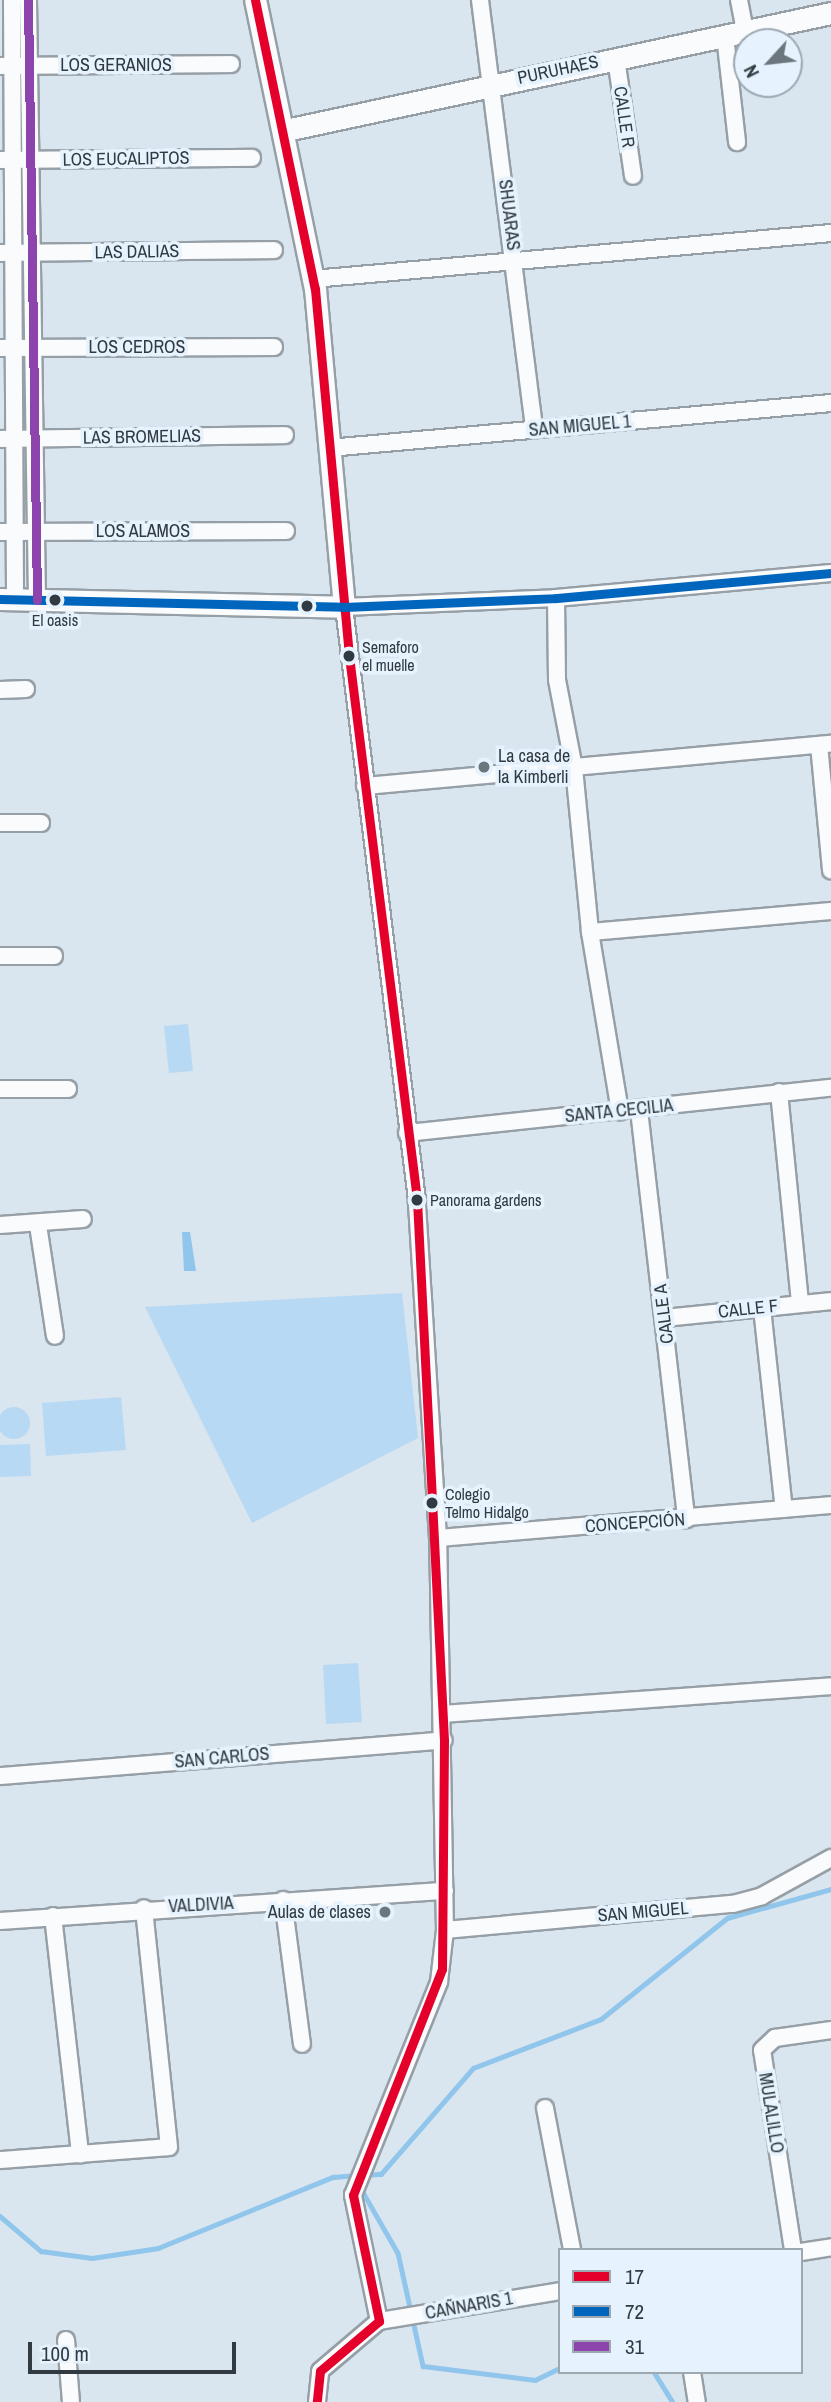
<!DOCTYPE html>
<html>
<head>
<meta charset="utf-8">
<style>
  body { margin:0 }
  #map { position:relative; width:831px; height:2402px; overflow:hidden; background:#d9e5ef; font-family:"Archivo Narrow",sans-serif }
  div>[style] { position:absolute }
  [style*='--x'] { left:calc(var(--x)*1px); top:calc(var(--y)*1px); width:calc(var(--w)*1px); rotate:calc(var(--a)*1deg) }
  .green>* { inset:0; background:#b8d9f3 }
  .round { border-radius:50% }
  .water>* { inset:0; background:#90c5ec }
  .stream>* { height:4.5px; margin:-2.25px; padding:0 2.25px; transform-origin:2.25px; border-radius:2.25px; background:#90c5ec }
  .roads { filter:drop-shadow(2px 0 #969fa6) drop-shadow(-2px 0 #969fa6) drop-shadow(0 2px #969fa6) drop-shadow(0 -2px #969fa6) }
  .minor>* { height:16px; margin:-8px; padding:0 8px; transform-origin:8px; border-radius:8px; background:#f9fbfd }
  .tertiary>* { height:21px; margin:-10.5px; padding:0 10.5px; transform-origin:10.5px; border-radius:10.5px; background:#f9fbfd }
  .bus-1>* { height:9px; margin:-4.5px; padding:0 4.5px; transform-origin:4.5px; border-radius:4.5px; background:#e4002b }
  .bus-2>* { height:9px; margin:-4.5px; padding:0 4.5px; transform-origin:4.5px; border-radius:4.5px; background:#0065bd }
  .bus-3>* { height:9px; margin:-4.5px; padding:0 4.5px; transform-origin:4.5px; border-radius:4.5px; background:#8e44ad }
  .dots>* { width:19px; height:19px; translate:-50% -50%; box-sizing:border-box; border:4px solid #e6f2fd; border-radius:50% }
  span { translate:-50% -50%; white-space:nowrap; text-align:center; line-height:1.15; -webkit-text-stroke:7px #e6f2fd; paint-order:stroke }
  .bus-label { font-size:16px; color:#313a40 }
  .left { translate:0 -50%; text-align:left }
  .street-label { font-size:18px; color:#313a40 }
  .poi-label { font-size:18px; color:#313a40 }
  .right { translate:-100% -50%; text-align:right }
  .legend { position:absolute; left:558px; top:2248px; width:245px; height:126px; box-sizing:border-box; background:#e6f2fd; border:2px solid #9ea8b1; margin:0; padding:9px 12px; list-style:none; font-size:21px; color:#313a40 }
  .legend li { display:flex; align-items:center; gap:14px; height:35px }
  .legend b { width:35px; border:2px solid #9ea8b1 }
  .north { position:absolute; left:733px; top:28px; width:70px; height:70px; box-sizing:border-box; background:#e6f2fd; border:2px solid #9ea8b1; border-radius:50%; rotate:243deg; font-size:19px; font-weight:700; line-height:28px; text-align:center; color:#313a40 }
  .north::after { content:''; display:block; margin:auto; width:24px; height:32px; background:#6c767d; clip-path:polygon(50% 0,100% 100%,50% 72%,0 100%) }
  .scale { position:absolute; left:28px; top:2342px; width:208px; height:32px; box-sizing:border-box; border:4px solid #313a40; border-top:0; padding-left:9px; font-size:21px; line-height:24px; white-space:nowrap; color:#313a40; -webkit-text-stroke:5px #e6f2fd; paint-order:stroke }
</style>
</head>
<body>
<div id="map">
  <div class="green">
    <i style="clip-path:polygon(188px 1024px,193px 1071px,169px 1073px,164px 1026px)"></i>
    <i style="clip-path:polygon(402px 1293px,418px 1438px,252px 1523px,145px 1307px)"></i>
    <i style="clip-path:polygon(121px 1397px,126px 1450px,46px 1456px,42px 1403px)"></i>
    <i class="round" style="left:-2px;top:1407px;width:32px;height:32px"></i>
    <i style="clip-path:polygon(30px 1444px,31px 1476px,0 1477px,0 1445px)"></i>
    <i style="clip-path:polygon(358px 1663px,362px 1722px,326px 1724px,323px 1665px)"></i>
  </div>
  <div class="water">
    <i style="clip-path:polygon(182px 1232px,190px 1232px,196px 1271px,184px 1271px)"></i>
  </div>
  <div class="stream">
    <i style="--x:365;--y:2175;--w:16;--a:-4"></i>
    <i style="--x:381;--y:2174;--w:140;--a:-49"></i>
    <i style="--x:473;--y:2068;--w:137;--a:-20.9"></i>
    <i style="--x:601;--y:2019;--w:161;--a:-38.7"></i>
    <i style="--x:727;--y:1918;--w:108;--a:-15.6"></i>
    <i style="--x:360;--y:2187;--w:76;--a:60.1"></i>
    <i style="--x:398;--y:2253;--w:116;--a:77.5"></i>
    <i style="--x:423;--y:2366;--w:113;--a:7.1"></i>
    <i style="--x:535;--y:2380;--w:28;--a:-26"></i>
    <i style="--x:0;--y:2216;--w:54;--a:40.5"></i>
    <i style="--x:41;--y:2251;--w:51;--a:7.8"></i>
    <i style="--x:92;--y:2258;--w:67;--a:-8.6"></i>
    <i style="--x:158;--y:2248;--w:189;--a:-22.1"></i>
    <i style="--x:333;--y:2177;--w:23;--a:-5"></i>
    <i style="--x:654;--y:2372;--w:36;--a:58"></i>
  </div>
  <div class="roads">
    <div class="minor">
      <i style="--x:12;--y:0;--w:599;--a:89.71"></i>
      <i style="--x:28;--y:0;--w:600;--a:89.14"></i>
      <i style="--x:480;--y:0;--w:433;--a:82.8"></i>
      <i style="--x:739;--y:0;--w:32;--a:79"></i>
      <i style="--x:725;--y:36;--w:107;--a:83.5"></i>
      <i style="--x:616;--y:58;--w:119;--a:81.8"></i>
      <i style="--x:0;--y:66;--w:231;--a:-0.5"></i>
      <i style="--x:0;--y:160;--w:252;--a:-0.5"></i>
      <i style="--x:0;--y:253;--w:274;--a:-0.6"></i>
      <i style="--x:313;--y:279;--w:520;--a:-5.07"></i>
      <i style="--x:0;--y:348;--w:274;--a:-0.2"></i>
      <i style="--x:0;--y:439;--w:285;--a:-0.8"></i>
      <i style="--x:329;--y:448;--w:504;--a:-5.12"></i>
      <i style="--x:0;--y:532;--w:286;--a:-0.2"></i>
      <i style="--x:556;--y:598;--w:82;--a:89.3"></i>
      <i style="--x:557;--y:680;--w:90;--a:79.1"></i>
      <i style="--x:574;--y:768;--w:165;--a:84.4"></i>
      <i style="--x:590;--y:932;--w:242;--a:-5"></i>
      <i style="--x:0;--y:690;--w:26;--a:-2"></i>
      <i style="--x:819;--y:745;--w:126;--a:84.5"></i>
      <i style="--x:365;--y:786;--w:468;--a:-5.2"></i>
      <i style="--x:0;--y:823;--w:41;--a:0"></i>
      <i style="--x:590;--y:932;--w:182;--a:80.5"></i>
      <i style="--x:0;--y:956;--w:54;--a:0"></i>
      <i style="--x:0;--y:1089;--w:68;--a:0"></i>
      <i style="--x:779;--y:1092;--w:213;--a:84.3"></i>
      <i style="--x:639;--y:1110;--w:412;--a:83.4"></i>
      <i style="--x:407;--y:1133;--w:426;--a:-6.1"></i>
      <i style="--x:0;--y:1225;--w:83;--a:-4.1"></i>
      <i style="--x:38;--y:1225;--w:112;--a:81.3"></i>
      <i style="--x:762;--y:1308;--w:202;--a:83.8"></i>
      <i style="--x:665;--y:1318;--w:167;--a:-5.8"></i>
      <i style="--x:438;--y:1538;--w:394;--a:-4.8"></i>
      <i style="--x:443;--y:1714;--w:389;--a:-4.1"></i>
      <i style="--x:0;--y:1776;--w:445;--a:-4.6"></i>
      <i style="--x:283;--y:1900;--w:145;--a:82.5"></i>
      <i style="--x:53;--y:1916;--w:240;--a:83.5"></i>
      <i style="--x:0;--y:1921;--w:446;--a:-3.9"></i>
      <i style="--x:445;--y:1930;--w:289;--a:-5.2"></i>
      <i style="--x:733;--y:1904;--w:30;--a:-15"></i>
      <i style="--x:762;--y:1896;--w:79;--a:-28.8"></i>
      <i style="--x:545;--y:2108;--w:145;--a:79.2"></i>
      <i style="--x:0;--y:2160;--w:169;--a:-4.4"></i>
      <i style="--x:169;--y:2147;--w:240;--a:-96"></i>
      <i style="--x:793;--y:2250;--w:202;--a:-98.8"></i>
      <i style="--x:762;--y:2050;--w:18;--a:-43"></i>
      <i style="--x:775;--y:2038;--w:57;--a:-8.1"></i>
      <i style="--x:801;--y:2252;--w:30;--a:-9"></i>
      <i style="--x:379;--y:2321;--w:183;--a:-9.4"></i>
      <i style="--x:66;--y:2340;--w:62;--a:85.4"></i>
      <i style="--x:692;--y:2372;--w:30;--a:81"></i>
      <i style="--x:317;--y:2402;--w:31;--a:-84"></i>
      <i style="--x:320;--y:2371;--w:77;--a:-40.3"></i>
      <i style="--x:379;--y:2321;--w:129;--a:-101.7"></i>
      <i style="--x:353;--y:2195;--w:230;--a:-68"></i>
      <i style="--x:439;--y:1982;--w:52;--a:-83.4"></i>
      <i style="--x:445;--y:1930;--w:392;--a:-91"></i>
      <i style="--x:438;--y:1538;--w:339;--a:-93.6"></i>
      <i style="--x:417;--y:1200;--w:597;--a:-97.02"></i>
      <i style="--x:344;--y:607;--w:212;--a:-2.4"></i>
      <i style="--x:556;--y:598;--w:276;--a:-5.2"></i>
    </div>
    <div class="tertiary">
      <i style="--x:286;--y:130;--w:557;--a:-12.12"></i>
      <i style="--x:0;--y:599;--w:344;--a:1.3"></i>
      <i style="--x:344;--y:607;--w:319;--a:-95.2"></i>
      <i style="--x:315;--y:289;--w:295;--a:-101.7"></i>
    </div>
  </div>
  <div class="bus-1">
    <i style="--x:255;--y:0;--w:295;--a:78.3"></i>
    <i style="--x:315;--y:289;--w:369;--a:84.7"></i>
    <i style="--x:349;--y:656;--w:548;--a:82.87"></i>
    <i style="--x:417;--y:1200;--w:541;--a:87.14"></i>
    <i style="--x:444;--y:1740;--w:229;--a:90.5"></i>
    <i style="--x:442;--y:1969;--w:243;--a:111.5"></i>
    <i style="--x:353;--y:2195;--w:129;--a:78.3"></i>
    <i style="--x:379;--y:2321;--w:77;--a:139.7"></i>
    <i style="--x:320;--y:2371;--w:31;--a:96"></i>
  </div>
  <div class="bus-2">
    <i style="--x:0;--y:599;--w:344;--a:1.3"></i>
    <i style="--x:344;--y:607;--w:212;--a:-2.4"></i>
    <i style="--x:556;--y:598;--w:276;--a:-5.2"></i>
  </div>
  <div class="bus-3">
    <i style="--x:28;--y:0;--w:600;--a:89.14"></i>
  </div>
  <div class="dots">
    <i style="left:55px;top:600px;background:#313a40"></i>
    <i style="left:307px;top:606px;background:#313a40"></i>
    <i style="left:349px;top:656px;background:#313a40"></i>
    <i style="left:484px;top:767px;background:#6c767d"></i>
    <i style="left:417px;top:1200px;background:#313a40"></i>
    <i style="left:432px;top:1503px;background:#313a40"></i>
    <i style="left:385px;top:1912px;background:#6c767d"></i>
  </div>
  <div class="bus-label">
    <span style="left:55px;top:620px">El oasis</span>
    <span class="left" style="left:362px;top:656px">Semaforo<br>el muelle</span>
    <span class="left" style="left:430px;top:1200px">Panorama gardens</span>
    <span class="left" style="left:445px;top:1503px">Colegio<br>Telmo Hidalgo</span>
  </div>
  <div class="street-label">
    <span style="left:116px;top:65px">LOS GERANIOS</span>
    <span style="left:558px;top:70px;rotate:-12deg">PURUHAES</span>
    <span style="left:624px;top:117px;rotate:82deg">CALLE R</span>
    <span style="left:126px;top:159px;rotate:-1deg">LOS EUCALIPTOS</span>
    <span style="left:509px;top:215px;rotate:83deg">SHUARAS</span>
    <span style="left:137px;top:252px;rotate:-1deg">LAS DALIAS</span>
    <span style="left:137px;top:347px">LOS CEDROS</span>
    <span style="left:580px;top:426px;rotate:-5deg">SAN MIGUEL 1</span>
    <span style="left:142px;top:437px;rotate:-1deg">LAS BROMELIAS</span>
    <span style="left:143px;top:531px">LOS ALAMOS</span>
    <span style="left:619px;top:1111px;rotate:-6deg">SANTA CECILIA</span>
    <span style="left:748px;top:1309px;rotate:-6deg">CALLE F</span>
    <span style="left:664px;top:1314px;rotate:-97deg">CALLE A</span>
    <span style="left:635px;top:1523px;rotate:-4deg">CONCEPCIÓN</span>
    <span style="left:222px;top:1758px;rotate:-5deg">SAN CARLOS</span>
    <span style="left:201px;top:1905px;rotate:-3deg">VALDIVIA</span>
    <span style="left:643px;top:1912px;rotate:-5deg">SAN MIGUEL</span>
    <span style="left:771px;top:2113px;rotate:81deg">MULALILLO</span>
    <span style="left:469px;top:2306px;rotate:-10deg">CAÑNARIS 1</span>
  </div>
  <div class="poi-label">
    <span class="left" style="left:498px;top:767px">La casa de<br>la Kimberli</span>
    <span class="right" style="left:371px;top:1912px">Aulas de clases</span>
  </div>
  <ul class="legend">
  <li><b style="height:9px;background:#e4002b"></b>17</li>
  <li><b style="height:9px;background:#0065bd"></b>72</li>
  <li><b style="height:9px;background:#8e44ad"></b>31</li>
  </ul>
  <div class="north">N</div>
  <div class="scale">100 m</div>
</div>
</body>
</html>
